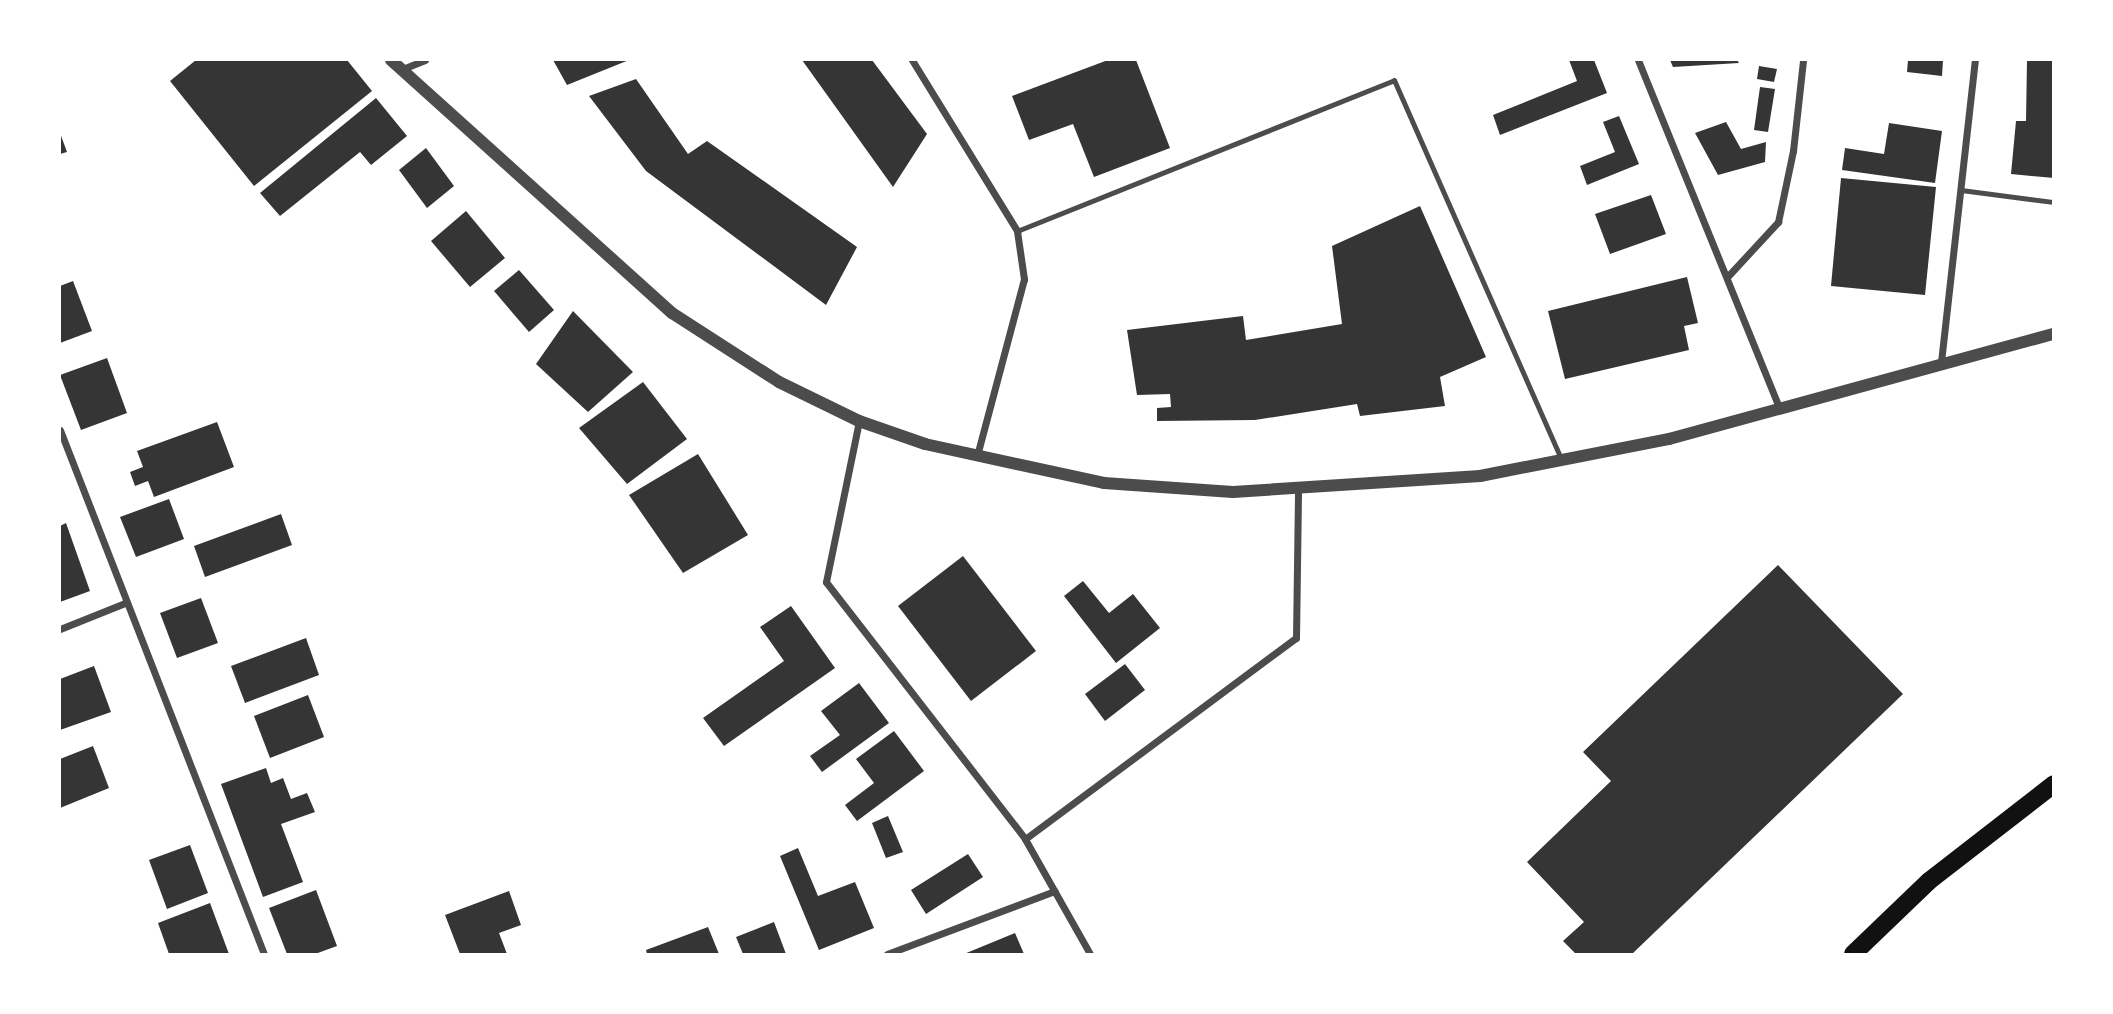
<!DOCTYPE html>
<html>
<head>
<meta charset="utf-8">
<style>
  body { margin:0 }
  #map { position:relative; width:2113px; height:1014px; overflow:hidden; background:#fff; font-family:"Fira Sans",sans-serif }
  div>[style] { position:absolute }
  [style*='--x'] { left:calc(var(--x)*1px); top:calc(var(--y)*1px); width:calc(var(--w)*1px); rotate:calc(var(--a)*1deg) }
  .building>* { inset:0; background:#353535 }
  .service>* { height:5px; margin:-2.5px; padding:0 2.5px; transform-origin:2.5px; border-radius:2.5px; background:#4c4c4c }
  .minor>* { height:7px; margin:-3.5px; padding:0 3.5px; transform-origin:3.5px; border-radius:3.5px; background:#4c4c4c }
  .tertiary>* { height:12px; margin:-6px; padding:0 6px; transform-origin:6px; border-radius:6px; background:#4c4c4c }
  .primary>* { height:18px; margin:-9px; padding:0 9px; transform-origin:9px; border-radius:9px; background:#111 }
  span { translate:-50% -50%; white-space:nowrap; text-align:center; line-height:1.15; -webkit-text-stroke:5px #fff; paint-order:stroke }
  .frame { position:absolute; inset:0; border:61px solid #fff; pointer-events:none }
</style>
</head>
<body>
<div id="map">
  <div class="building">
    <i style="clip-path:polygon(196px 60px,347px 60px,372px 91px,254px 186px,170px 81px)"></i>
    <i style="clip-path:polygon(553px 60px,629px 60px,567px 85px)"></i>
    <i style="clip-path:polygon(802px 60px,872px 60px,927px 134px,893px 187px)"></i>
    <i style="clip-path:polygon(1108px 60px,1136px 60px,1170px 148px,1094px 177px,1073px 124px,1029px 140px,1012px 96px)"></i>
    <i style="clip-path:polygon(1569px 60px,1594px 60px,1607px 93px,1500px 135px,1493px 115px,1577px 81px)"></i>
    <i style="clip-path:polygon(1670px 60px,1737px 60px,1739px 63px,1673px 67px)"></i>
    <i style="clip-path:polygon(1908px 60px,1943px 60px,1942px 76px,1907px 72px)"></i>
    <i style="clip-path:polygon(2027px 60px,2054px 60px,2054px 178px,2011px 174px,2016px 121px,2026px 121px)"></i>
    <i style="clip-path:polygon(1759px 66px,1777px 69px,1774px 82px,1757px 79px)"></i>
    <i style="clip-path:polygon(636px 79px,688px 154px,707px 141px,857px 247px,826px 305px,646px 171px,589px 96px)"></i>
    <i style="clip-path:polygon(1760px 87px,1775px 89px,1768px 132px,1754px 130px)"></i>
    <i style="clip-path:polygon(376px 98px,407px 136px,371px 165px,360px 152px,280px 216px,260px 193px)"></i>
    <i style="clip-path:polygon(1619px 116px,1639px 164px,1587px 185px,1580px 166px,1615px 152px,1603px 122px)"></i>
    <i style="clip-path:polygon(1726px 122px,1741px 149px,1766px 142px,1765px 162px,1718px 175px,1695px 133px)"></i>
    <i style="clip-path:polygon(1889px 123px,1942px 131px,1935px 183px,1842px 170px,1845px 148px,1884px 154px)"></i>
    <i style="clip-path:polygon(60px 133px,67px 152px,60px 154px)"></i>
    <i style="clip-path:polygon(426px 148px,454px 186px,427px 208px,399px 170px)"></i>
    <i style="clip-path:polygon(1841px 178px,1936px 187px,1925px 295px,1831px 286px)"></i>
    <i style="clip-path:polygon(1651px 195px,1666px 234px,1610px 254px,1595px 214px)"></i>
    <i style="clip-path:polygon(1420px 206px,1486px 357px,1440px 377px,1445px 406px,1360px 416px,1357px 404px,1255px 420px,1157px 421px,1157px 408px,1171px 407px,1170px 394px,1137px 395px,1127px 330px,1243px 316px,1246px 340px,1342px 324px,1332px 246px)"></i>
    <i style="clip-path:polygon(466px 211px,505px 258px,470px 287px,431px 241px)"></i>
    <i style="clip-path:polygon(519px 270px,554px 310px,529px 332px,494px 291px)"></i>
    <i style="clip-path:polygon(1687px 277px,1698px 323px,1684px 326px,1689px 350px,1565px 379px,1548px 311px)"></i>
    <i style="clip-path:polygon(73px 281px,92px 331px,60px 343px,60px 286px)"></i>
    <i style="clip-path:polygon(573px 311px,633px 372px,588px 412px,536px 364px)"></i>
    <i style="clip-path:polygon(107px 358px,127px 413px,81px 430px,60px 375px)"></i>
    <i style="clip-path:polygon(643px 382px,687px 439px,627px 484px,579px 428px)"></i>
    <i style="clip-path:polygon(217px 422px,234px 467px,154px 497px,148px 481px,135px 486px,130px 472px,143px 467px,137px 451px)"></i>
    <i style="clip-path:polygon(698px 454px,748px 535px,683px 573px,629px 495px)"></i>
    <i style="clip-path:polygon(169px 499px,184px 539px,136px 557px,120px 517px)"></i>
    <i style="clip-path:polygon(281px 514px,292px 545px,205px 577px,194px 546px)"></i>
    <i style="clip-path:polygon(66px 523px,90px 591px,60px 602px,60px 526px)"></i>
    <i style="clip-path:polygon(963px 556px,1036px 651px,971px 701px,898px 606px)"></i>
    <i style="clip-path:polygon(1778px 565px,1903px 694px,1632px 954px,1576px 954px,1563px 941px,1584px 922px,1527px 862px,1611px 781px,1583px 752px)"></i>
    <i style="clip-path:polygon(1083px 581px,1109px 613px,1133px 594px,1160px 628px,1116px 663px,1064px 596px)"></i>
    <i style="clip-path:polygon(201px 598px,218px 643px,177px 658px,160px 613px)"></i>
    <i style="clip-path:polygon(791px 606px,835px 668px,724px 746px,703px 718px,784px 661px,760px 627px)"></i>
    <i style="clip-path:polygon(306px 638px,319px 675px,245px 703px,231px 666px)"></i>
    <i style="clip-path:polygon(1125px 664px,1145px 690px,1105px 721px,1085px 694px)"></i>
    <i style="clip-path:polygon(94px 666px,111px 712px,60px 730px,60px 679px)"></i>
    <i style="clip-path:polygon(859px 683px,889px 723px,822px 772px,810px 756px,840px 735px,821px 711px)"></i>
    <i style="clip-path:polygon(308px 695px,324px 737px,270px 758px,254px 716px)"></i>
    <i style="clip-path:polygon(894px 731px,924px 771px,857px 821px,845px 805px,874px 783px,856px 759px)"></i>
    <i style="clip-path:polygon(93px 746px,109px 788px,60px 808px,60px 759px)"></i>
    <i style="clip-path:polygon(266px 768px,271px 783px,283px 778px,291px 799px,307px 793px,315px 812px,281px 824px,303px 882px,263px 897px,221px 784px)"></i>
    <i style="clip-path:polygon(888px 816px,903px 852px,886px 858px,872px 823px)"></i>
    <i style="clip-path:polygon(190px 845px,208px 893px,167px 909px,149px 860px)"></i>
    <i style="clip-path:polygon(798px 848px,818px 896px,855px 882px,874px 928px,819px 950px,780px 856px)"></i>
    <i style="clip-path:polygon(968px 854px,983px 877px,926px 914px,911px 890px)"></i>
    <i style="clip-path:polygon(316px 890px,337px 946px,315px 954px,287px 954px,269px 908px)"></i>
    <i style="clip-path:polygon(509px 891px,521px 925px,499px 933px,507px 954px,460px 954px,445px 915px)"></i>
    <i style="clip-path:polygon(210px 903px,229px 954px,169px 954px,158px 923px)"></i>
    <i style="clip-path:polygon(774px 922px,786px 954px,743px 954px,736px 937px)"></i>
    <i style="clip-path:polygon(708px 927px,719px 954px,647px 954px,646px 950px)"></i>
    <i style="clip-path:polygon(1015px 933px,1024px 954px,964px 954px)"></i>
  </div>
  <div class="service">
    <i style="--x:1961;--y:190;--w:94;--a:7.4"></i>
    <i style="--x:1017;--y:231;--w:406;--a:-21.8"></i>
    <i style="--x:1394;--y:80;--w:414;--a:66.2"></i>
  </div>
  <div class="minor">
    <i style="--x:912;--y:60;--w:201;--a:58.4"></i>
    <i style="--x:1017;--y:231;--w:49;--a:81.7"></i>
    <i style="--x:1024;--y:279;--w:183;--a:104.9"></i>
    <i style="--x:1638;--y:60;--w:375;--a:67.9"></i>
    <i style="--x:400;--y:70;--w:27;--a:-22"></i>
    <i style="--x:1728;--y:276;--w:74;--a:-47.2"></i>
    <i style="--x:1778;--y:222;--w:73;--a:-78.1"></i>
    <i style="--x:1793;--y:151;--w:92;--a:-83.7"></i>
    <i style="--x:1941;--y:362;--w:304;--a:-83.6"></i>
    <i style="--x:859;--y:421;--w:164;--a:101.6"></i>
    <i style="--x:826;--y:582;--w:325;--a:52.2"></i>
    <i style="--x:1025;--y:839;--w:132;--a:60.5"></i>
    <i style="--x:60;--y:430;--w:562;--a:68.73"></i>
    <i style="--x:60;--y:629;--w:72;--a:-21.9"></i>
    <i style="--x:1025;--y:839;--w:337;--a:-36.6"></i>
    <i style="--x:1296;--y:638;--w:149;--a:-89.2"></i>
    <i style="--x:887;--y:954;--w:179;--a:-20.6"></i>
  </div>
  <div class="tertiary">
    <i style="--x:391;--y:60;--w:378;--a:42"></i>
    <i style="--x:672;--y:313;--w:127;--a:32.8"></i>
    <i style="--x:779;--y:382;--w:89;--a:26"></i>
    <i style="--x:859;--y:421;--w:70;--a:19.2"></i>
    <i style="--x:925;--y:444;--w:183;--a:12.3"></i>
    <i style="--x:1104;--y:483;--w:129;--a:4"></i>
    <i style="--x:1233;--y:492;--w:248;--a:-3.7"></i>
    <i style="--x:1480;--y:476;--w:193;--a:-11.1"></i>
    <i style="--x:1669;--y:439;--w:399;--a:-15.3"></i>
  </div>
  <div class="primary">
    <i style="--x:1853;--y:954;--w:105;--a:-43.8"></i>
    <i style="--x:1929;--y:881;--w:158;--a:-37.8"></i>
  </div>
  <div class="frame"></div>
</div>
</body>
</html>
